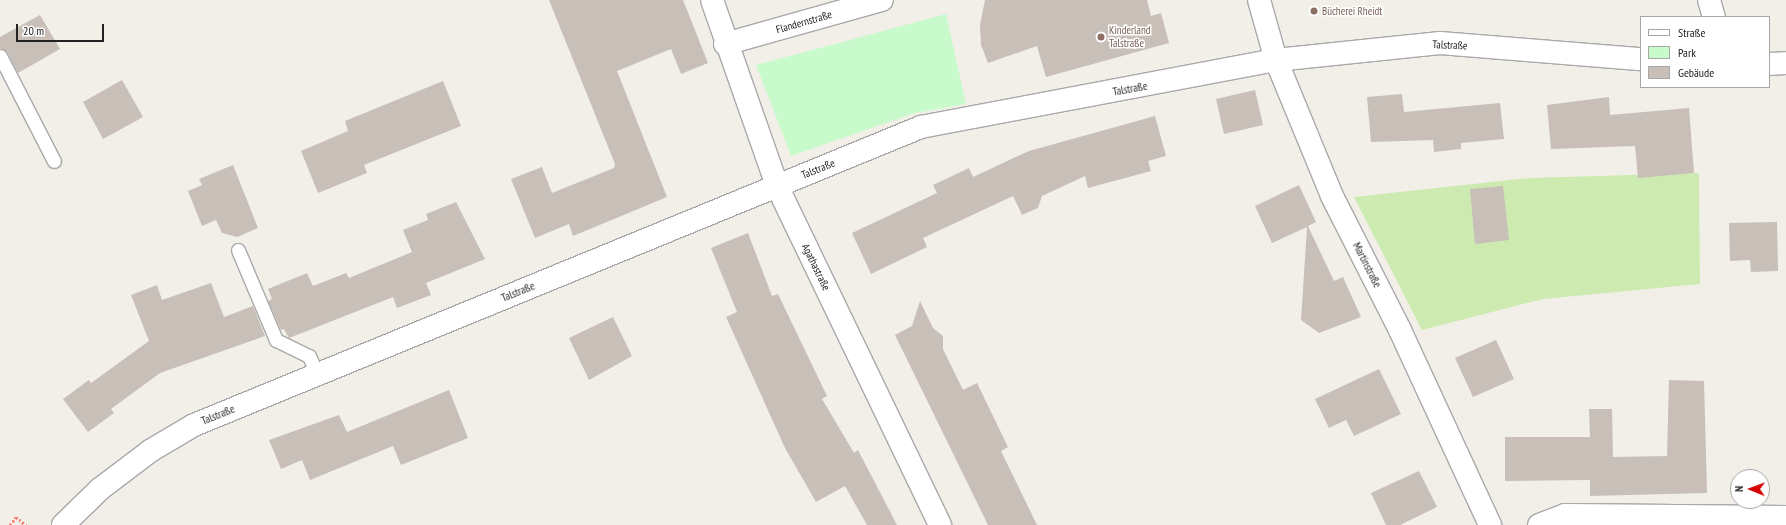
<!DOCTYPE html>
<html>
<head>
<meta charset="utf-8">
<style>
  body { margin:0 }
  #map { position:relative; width:1786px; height:525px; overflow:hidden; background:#f2efe9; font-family:"PT Sans Narrow",sans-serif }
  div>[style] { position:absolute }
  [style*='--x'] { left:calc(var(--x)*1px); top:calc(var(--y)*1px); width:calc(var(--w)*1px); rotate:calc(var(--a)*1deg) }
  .grass>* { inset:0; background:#cdebb0 }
  .park>* { inset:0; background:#c8facc }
  .building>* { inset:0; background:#c7bfb8 }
  .path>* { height:2.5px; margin-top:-1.25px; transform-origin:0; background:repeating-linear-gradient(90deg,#fa8072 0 2px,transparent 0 4px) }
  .roads { filter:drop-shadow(1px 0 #a9a9a9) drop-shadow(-1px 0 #a9a9a9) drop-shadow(0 1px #a9a9a9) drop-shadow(0 -1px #a9a9a9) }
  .service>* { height:13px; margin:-6.5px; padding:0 6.5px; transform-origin:6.5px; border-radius:6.5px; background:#fff }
  .minor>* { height:22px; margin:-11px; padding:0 11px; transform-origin:11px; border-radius:11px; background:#fff }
  .dots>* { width:11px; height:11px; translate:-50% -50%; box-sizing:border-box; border:2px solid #fff; border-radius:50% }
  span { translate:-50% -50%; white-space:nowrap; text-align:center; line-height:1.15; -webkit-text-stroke:3px #fff; paint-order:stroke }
  .education-label { font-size:11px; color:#785e54 }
  .left { translate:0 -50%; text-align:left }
  .street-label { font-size:11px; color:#222 }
  .legend { position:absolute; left:1640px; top:16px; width:130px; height:72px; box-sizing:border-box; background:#fff; border:1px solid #a7a7a7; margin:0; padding:5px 7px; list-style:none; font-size:12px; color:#222 }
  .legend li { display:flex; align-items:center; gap:8px; height:20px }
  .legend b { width:20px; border:1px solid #a7a7a7 }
  .north { position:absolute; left:1730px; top:469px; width:40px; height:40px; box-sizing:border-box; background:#fff; border:1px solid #a7a7a7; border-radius:50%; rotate:271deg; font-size:11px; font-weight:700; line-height:16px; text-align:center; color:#222 }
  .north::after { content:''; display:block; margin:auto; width:14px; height:18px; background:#d40000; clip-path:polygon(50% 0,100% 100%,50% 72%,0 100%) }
  .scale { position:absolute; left:16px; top:24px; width:88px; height:18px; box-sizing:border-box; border:2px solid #222; border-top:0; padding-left:5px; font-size:12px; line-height:14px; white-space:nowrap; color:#222; -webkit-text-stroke:3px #fff; paint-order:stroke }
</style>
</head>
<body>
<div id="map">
  <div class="grass">
    <i style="clip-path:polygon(1699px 173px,1700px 284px,1543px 299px,1422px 330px,1354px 197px,1529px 178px)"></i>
  </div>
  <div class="park">
    <i style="clip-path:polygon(946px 14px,966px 104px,915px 113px,791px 156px,756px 65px)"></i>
  </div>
  <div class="building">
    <i style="clip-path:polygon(549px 0,683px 0,708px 63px,681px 74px,671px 49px,617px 71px,667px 197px,573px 236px,569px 224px,535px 238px,511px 179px,542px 167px,552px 193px,614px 168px,615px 164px)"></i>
    <i style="clip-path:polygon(985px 0,1147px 0,1151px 16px,1161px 13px,1169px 43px,1046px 77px,1037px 46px,988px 63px,981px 45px,980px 25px)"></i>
    <i style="clip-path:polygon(40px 15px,60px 49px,18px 73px,7px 52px,0 48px,0 37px)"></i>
    <i style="clip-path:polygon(122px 80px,143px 117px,103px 139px,83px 102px)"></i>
    <i style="clip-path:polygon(443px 81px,461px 126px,364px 165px,367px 173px,318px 193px,301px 151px,348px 131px,345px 121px)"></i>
    <i style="clip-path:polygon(1255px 90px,1263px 125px,1224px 134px,1216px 99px)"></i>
    <i style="clip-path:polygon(1402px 94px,1404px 112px,1500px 103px,1504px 139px,1461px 143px,1461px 149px,1434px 152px,1433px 140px,1371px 142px,1367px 97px)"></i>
    <i style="clip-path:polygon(1609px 97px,1610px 115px,1689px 108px,1694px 173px,1638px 178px,1635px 146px,1551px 149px,1547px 105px)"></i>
    <i style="clip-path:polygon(1155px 116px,1166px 156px,1148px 161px,1151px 171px,1088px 188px,1085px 176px,1042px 196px,1038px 208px,1022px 215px,1013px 196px,923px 238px,927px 247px,871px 274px,852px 233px,937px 193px,933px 185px,969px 168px,973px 177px,1029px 151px)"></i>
    <i style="clip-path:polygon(233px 165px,258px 228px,237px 237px,222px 233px,216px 220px,202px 226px,188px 191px,202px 185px,199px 179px)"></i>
    <i style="clip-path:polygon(1299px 185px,1316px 222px,1308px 226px,1334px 281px,1343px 277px,1361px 317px,1319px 333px,1301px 320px,1307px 227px,1272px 243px,1255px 206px)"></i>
    <i style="clip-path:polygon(1503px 186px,1509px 240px,1475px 244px,1470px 189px)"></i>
    <i style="clip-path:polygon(456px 202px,485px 259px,426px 283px,431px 295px,397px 308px,393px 297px,289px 338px,284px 329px,281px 330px,268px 301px,272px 299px,268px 289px,307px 273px,313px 286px,346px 273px,349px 278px,412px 252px,403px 230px,428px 220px,426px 214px)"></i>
    <i style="clip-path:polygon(1777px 222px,1778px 271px,1751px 272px,1750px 260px,1730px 261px,1729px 223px)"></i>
    <i style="clip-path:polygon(748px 233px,772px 296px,778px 294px,827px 396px,822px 399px,854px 453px,858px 450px,897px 525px,867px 525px,845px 486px,816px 502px,785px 448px,726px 317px,737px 312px,711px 248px)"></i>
    <i style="clip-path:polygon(211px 283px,224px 317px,253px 306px,265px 336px,160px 373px,111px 409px,114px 413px,88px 432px,63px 399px,89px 380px,91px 383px,149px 341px,131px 295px,157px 285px,162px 300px)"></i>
    <i style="clip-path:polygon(920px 301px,933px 328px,943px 336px,943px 349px,963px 390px,977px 383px,1008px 447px,1001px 451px,1037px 525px,988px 525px,895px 335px,912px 326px)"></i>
    <i style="clip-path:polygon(613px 317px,632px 356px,589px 380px,569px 338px)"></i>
    <i style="clip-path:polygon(1496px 340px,1514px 379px,1473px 397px,1455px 358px)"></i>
    <i style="clip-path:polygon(1379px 369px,1401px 414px,1354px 436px,1346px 420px,1329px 428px,1315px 399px)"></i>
    <i style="clip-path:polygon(1669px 380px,1704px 381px,1707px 493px,1590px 496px,1590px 480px,1505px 481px,1505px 437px,1590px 437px,1589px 409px,1612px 409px,1613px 457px,1667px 456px)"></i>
    <i style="clip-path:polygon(449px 390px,468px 438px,401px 465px,393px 446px,310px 480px,302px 460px,281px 469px,269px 440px,339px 415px,347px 432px)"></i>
    <i style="clip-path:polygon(1419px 471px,1437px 507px,1400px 525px,1386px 525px,1371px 493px)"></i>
  </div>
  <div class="path">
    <i style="--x:10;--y:525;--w:10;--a:-53"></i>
    <i style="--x:16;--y:517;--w:13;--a:39"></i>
  </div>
  <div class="roads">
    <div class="service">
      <i style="--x:0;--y:56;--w:118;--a:62.8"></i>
      <i style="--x:238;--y:250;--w:98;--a:67.1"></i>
      <i style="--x:276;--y:340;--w:37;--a:26"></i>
      <i style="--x:309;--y:356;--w:20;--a:66"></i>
    </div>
    <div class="minor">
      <i style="--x:712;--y:0;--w:197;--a:70.7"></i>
      <i style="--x:777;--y:186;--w:376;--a:64.3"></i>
      <i style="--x:1259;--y:0;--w:62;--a:74.2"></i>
      <i style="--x:1276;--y:60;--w:147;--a:67.6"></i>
      <i style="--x:1332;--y:196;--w:150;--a:63.1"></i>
      <i style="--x:1400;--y:330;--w:215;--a:65.2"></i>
      <i style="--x:1709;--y:0;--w:18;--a:74"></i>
      <i style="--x:725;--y:44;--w:163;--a:-15.7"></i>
      <i style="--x:1769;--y:64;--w:17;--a:-3"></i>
      <i style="--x:63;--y:525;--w:52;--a:-44.2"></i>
      <i style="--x:100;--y:489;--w:63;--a:-37.2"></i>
      <i style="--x:150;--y:451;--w:51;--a:-30.6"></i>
      <i style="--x:194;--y:425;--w:786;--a:-22.29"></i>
      <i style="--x:921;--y:127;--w:361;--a:-10.7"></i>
      <i style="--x:1276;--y:60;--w:165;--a:-5.9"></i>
      <i style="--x:1440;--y:43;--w:202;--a:4.6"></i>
      <i style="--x:1539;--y:525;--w:28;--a:-21"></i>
      <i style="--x:1565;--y:515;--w:221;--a:0.5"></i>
    </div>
  </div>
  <div class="dots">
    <i style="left:1314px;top:11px;background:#8d6e63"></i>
    <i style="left:1101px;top:37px;background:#8d6e63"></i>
  </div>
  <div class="education-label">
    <span class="left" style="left:1322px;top:11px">Bücherei Rheidt</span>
    <span class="left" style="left:1109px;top:37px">Kinderland<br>Talstraße</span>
  </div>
  <div class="street-label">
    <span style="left:804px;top:22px;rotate:-16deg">Flandernstraße</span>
    <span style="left:1450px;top:45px;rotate:2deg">Talstraße</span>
    <span style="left:1130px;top:89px;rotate:-10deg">Talstraße</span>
    <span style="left:818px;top:169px;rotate:-22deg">Talstraße</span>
    <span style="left:1367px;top:265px;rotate:63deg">Martinstraße</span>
    <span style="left:816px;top:267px;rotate:64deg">Agathastraße</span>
    <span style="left:518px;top:292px;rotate:-22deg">Talstraße</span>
    <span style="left:218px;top:415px;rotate:-22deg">Talstraße</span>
  </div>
  <ul class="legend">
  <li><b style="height:5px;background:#fff"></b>Straße</li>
  <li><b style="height:11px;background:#c8facc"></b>Park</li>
  <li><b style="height:11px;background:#c7bfb8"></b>Gebäude</li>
  </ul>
  <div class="north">N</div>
  <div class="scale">20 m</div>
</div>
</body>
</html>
